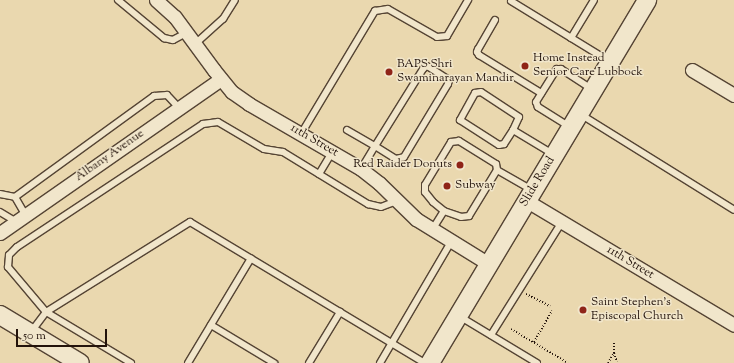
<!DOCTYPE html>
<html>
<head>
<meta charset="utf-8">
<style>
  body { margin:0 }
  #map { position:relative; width:734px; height:363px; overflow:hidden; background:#ead8af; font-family:"Sorts Mill Goudy",serif }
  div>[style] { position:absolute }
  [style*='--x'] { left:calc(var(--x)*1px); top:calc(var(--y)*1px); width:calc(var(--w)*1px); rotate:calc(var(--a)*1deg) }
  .path>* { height:2px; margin-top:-1px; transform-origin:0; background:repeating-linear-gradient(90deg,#23130b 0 1px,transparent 0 3px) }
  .roads { filter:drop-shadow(1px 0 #554434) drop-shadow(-1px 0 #554434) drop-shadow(0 1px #554434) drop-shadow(0 -1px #554434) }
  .lane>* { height:6px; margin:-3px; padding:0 3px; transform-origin:3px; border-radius:3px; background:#f1e6cb }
  .street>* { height:13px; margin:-6.5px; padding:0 6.5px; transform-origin:6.5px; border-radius:6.5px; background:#f1e6cb }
  .secondary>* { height:18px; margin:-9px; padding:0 9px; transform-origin:9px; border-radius:9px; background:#f1e6cb }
  .dots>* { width:11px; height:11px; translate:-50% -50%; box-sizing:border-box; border:2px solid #f1e6cb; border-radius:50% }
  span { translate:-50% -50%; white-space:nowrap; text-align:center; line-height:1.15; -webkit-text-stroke:3px #f1e6cb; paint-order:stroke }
  .poi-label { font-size:12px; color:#23130b }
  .left { translate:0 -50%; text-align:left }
  .right { translate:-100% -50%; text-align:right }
  .street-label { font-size:12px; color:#23130b }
  .scale { position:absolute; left:16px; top:329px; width:91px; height:18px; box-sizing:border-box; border:2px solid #23130b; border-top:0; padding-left:5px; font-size:12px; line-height:14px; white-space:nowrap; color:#23130b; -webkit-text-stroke:3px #f1e6cb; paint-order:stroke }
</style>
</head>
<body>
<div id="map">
  <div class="path">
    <i style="--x:526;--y:294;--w:27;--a:27"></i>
    <i style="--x:511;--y:329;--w:66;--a:30.8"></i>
    <i style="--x:534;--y:342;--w:36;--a:-60"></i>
    <i style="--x:614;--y:353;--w:9;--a:72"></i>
    <i style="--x:608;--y:363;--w:12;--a:-59"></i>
    <i style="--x:614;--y:353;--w:10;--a:-90"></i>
  </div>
  <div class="roads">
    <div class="lane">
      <i style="--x:118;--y:0;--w:60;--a:39.6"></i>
      <i style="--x:164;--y:38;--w:9;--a:13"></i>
      <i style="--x:173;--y:40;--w:15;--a:-28"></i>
      <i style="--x:511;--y:1;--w:115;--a:31.5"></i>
      <i style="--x:495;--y:20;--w:34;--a:120"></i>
      <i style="--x:478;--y:49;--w:3;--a:108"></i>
      <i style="--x:477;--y:52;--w:4;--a:56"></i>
      <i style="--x:479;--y:55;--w:73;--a:31.5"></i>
      <i style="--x:571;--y:38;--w:44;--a:-58.8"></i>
      <i style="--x:195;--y:44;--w:38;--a:-42"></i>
      <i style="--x:223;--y:19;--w:22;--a:-58"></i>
      <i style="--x:580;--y:114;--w:181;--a:31.9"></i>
      <i style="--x:570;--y:127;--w:38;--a:-148"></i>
      <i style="--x:538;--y:107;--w:5;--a:-112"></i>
      <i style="--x:536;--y:102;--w:39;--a:-58"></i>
      <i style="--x:557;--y:69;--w:4;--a:0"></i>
      <i style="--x:561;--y:69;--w:37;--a:33"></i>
      <i style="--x:347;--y:130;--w:32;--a:30"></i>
      <i style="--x:375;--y:146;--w:25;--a:32"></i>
      <i style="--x:396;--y:159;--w:8;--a:-14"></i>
      <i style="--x:404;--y:157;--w:85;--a:-58.9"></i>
      <i style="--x:448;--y:84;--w:4;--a:-76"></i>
      <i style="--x:449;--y:80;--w:24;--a:-147"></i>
      <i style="--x:429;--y:67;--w:3;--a:-162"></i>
      <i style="--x:426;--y:66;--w:4;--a:135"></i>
      <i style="--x:423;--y:69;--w:91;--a:121.9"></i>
      <i style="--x:375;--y:146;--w:27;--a:121"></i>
      <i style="--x:513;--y:130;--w:14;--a:-65"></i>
      <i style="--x:519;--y:117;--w:45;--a:-146.7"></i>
      <i style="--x:481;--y:92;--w:6;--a:171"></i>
      <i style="--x:475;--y:93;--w:31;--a:119"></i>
      <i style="--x:460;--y:120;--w:46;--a:32.7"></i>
      <i style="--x:499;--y:145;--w:5;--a:-11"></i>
      <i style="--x:504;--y:144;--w:17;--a:-57"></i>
      <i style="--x:513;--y:130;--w:47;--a:31"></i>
      <i style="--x:301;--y:134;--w:144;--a:-59"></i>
      <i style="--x:375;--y:11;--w:13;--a:-9"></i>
      <i style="--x:388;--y:9;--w:56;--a:29.7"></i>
      <i style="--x:437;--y:37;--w:10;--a:-6"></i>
      <i style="--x:447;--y:36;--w:42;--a:-59.7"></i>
      <i style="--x:497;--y:170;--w:40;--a:29.7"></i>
      <i style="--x:319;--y:174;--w:26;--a:-59"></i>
      <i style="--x:0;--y:194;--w:15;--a:11"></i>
      <i style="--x:15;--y:197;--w:172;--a:-36"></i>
      <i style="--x:154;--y:96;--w:13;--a:-4"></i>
      <i style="--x:167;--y:95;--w:18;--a:47"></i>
      <i style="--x:15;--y:197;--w:20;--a:60"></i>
      <i style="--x:0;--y:212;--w:17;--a:31"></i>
      <i style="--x:432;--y:230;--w:22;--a:-58"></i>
      <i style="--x:444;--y:211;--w:18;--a:19"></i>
      <i style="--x:461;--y:217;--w:8;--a:-7"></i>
      <i style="--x:469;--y:216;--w:54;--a:-58.7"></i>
      <i style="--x:497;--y:170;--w:6;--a:-99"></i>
      <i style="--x:496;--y:164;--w:44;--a:-148.1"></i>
      <i style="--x:459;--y:141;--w:8;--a:173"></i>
      <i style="--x:451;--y:142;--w:50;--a:121.2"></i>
      <i style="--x:425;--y:185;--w:7;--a:90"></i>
      <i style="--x:425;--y:192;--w:13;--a:51"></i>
      <i style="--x:433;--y:202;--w:14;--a:39"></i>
      <i style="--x:459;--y:316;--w:91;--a:31.1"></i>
      <i style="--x:211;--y:325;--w:74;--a:31.1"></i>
      <i style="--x:31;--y:332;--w:25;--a:-53"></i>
      <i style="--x:46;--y:312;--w:170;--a:-32"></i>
      <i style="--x:190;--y:222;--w:274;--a:31"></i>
      <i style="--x:491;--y:335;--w:133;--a:-57.9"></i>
      <i style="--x:131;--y:363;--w:99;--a:-149"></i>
      <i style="--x:46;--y:312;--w:59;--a:-130.2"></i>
      <i style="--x:8;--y:267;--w:12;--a:-85"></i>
      <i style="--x:9;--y:255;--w:11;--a:-45"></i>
      <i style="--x:17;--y:247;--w:223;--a:-33.5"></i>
      <i style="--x:203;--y:124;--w:15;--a:-8"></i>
      <i style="--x:218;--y:122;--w:53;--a:30.4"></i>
      <i style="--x:264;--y:149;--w:19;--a:9"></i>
      <i style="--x:283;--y:152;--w:100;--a:31.5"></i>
      <i style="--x:368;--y:204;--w:13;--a:13"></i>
      <i style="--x:381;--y:207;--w:17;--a:-21"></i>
      <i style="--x:188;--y:363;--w:122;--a:-59"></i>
      <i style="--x:309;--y:363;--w:60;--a:-58.7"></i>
      <i style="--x:380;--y:363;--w:140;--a:-59.6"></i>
    </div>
    <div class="street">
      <i style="--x:156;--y:0;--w:25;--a:42"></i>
      <i style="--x:175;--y:17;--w:66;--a:53.7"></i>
      <i style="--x:214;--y:70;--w:28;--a:51"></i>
      <i style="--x:232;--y:92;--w:21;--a:35"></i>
      <i style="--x:249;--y:104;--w:129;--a:30.1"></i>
      <i style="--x:361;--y:169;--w:23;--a:38"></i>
      <i style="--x:379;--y:183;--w:52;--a:44.2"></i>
      <i style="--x:416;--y:219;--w:86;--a:31.7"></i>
      <i style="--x:692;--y:70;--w:49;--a:30.8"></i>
      <i style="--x:527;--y:201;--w:241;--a:30.9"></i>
      <i style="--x:0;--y:233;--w:269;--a:-34.9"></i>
    </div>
    <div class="secondary">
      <i style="--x:0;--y:315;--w:93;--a:31"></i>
      <i style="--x:430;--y:363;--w:423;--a:-59.1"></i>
    </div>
  </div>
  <div class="dots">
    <i style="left:525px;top:66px;background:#8f2418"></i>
    <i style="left:389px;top:72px;background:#8f2418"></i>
    <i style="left:460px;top:165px;background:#8f2418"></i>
    <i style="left:447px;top:186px;background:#8f2418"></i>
    <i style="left:583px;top:310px;background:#8f2418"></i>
  </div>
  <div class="poi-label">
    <span class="left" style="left:533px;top:66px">Home Instead<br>Senior Care Lubbock</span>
    <span class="left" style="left:397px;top:72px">BAPS Shri<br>Swaminarayan Mandir</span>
    <span class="right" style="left:452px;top:165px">Red Raider Donuts</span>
    <span class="left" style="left:455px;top:186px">Subway</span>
    <span class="left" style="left:591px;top:310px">Saint Stephen's<br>Episcopal Church</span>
  </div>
  <div class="street-label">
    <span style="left:314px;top:141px;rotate:30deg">11th Street</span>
    <span style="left:110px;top:156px;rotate:-35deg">Albany Avenue</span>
    <span style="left:538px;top:182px;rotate:-59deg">Slide Road</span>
    <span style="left:630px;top:263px;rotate:31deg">11th Street</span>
  </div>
  <div class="scale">50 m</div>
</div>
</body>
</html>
